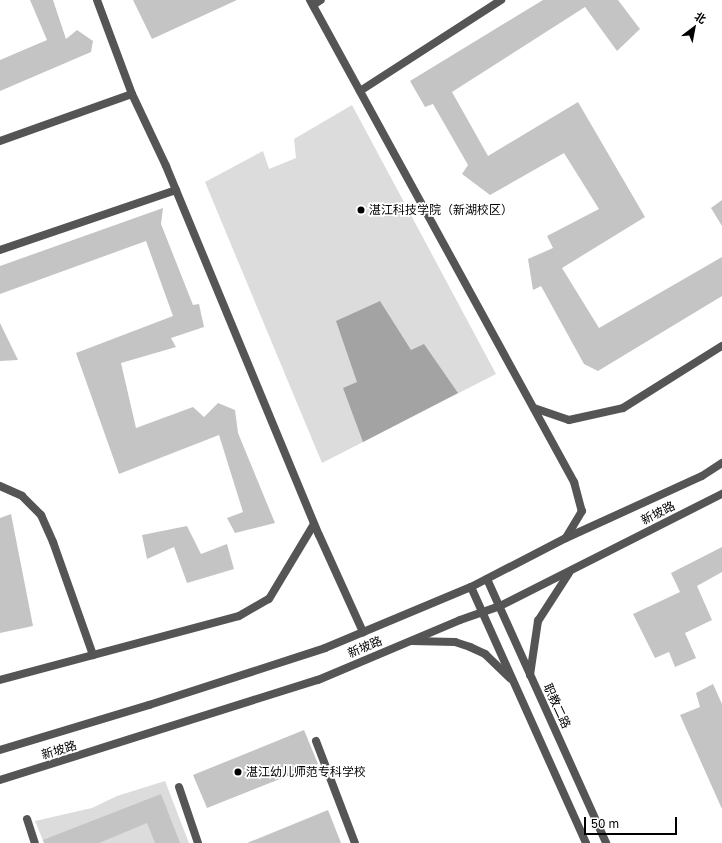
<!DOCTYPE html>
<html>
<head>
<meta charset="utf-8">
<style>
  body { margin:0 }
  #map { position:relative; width:722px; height:843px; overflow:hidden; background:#fff; font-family:"Golos Text","Noto Sans SC",sans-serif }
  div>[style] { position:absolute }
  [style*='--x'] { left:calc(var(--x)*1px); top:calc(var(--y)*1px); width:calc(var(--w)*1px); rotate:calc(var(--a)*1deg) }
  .green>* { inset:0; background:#dcdcdc }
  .water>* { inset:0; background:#a3a3a3 }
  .building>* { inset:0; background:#c4c4c4 }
  .minor>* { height:8px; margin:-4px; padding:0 4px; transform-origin:4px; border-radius:4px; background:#555 }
  .tertiary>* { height:8px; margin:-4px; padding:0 4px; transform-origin:4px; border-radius:4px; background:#555 }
  .dots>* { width:11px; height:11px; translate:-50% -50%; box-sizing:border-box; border:2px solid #fff; border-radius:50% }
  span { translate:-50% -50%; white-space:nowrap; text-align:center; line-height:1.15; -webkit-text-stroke:3.5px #fff; paint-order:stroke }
  .poi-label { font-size:12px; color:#000 }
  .left { translate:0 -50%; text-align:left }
  .street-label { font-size:12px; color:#000 }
  .north { position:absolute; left:674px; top:8px; width:40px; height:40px; -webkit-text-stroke:3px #fff; paint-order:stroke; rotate:32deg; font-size:11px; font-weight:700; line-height:16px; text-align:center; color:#000 }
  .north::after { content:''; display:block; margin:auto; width:14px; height:18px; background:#000; clip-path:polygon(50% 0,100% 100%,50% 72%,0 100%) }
  .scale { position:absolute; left:584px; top:817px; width:93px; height:18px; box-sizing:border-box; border:2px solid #000; border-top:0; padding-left:5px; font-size:12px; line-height:14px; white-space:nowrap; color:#000; -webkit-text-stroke:3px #fff; paint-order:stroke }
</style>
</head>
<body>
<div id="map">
  <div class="green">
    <i style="clip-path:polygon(352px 105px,496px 374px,322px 463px,205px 182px,263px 151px,269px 169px,296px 158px,294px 139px)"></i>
    <i style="clip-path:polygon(165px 781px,189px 843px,44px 843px,35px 821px,92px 808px,117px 796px)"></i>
  </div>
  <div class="water">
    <i style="clip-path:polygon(380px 301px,411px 350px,424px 344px,458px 393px,363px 442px,343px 388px,357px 382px,336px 321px)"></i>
  </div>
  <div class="building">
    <i style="clip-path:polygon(30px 0,53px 0,66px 39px,77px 30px,93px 41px,91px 52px,0 91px,0 60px,47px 40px)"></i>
    <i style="clip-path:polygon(133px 0,237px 0,152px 39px)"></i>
    <i style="clip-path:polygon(543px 0,618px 0,640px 29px,617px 51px,585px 7px,452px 92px,488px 156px,578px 102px,645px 217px,562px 268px,599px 328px,722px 257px,722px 296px,598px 371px,584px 364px,541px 286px,533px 290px,528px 259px,553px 248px,547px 236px,599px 209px,564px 153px,490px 195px,462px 174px,468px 165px,433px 104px,425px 107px,410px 81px)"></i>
    <i style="clip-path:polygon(722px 200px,722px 226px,711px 208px)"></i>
    <i style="clip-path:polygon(163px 208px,161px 224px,193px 305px,199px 304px,204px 327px,171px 338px,176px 347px,121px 363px,136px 428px,193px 407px,204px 417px,218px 403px,235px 410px,238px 433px,275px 523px,235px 533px,227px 518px,243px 512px,219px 435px,119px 474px,76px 353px,173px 316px,146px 241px,0 294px,0 266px)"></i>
    <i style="clip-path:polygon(0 323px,18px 360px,0 361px)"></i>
    <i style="clip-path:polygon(11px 514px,33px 626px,0 633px,0 518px)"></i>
    <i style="clip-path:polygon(187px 526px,201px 554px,227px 544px,234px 569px,187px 583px,174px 547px,147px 559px,142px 535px)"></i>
    <i style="clip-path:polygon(722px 547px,722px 572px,697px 586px,712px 620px,685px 633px,696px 658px,675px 667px,669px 652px,655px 658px,633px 614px,680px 592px,671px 573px)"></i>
    <i style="clip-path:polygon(713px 684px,722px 704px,722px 809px,680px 715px,700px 707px,696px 693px)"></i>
    <i style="clip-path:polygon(304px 730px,318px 764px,207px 808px,193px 775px)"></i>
    <i style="clip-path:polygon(161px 794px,180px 843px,155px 843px,147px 823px,99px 843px,44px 843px,43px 840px)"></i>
    <i style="clip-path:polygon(328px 810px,341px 843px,247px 843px)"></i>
  </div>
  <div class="minor">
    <i style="--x:97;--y:0;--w:100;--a:69.6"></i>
    <i style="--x:132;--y:94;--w:80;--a:64.7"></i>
    <i style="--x:166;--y:166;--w:399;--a:67.5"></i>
    <i style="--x:319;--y:535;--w:107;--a:65.6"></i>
    <i style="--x:310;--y:0;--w:550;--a:61.29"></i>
    <i style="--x:574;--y:482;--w:30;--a:75"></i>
    <i style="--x:582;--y:511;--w:31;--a:121"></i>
    <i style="--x:313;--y:5;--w:9;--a:-32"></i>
    <i style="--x:360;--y:91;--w:168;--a:-32.8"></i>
    <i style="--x:0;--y:141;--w:140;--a:-19.6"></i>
    <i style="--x:0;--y:250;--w:186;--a:-18.8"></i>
    <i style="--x:534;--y:408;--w:37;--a:19"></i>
    <i style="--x:569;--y:420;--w:55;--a:-12.5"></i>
    <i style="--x:623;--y:408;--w:117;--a:-32.1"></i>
    <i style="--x:0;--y:486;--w:24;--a:24"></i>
    <i style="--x:22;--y:496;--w:27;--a:45"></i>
    <i style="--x:41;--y:515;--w:30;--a:66"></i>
    <i style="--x:53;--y:542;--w:120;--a:70.5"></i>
    <i style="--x:0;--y:680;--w:247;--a:-15"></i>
    <i style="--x:239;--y:616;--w:34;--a:-30"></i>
    <i style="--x:269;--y:599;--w:87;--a:-59"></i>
    <i style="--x:316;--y:741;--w:109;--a:69.1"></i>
    <i style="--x:179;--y:787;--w:59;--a:71.3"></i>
    <i style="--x:27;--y:819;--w:25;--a:72"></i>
  </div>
  <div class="tertiary">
    <i style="--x:487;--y:579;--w:290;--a:65.7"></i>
    <i style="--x:471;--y:587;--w:281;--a:65.8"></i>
    <i style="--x:412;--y:641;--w:43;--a:1.3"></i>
    <i style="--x:455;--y:642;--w:16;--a:18"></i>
    <i style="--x:470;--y:647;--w:17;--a:25"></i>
    <i style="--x:485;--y:654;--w:35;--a:44"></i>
    <i style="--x:530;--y:675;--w:55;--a:-81.6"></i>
    <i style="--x:538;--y:621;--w:57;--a:-57.1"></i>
    <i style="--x:0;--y:750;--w:156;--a:-16.8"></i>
    <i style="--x:149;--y:705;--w:185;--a:-17.9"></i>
    <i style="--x:325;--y:648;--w:158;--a:-22.7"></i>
    <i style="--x:471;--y:587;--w:107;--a:-27.3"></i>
    <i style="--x:566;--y:538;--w:149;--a:-24.5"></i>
    <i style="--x:702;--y:476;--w:24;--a:-33"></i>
    <i style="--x:0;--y:780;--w:333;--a:-17.5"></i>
    <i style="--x:318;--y:680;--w:154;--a:-22.9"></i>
    <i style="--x:460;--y:620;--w:42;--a:-19.3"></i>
    <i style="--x:500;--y:606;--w:249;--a:-26.8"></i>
  </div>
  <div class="dots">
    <i style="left:361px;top:210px;background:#000"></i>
    <i style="left:238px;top:772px;background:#000"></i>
  </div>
  <div class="poi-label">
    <span class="left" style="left:369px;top:210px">湛江科技学院（新湖校区）</span>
    <span class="left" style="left:246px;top:772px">湛江幼儿师范专科学校</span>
  </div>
  <div class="street-label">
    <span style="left:658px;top:513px;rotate:-27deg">新坡路</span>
    <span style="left:365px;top:647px;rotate:-23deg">新坡路</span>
    <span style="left:557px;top:706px;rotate:65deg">职教二路</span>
    <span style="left:59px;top:750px;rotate:-17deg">新坡路</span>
  </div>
  <div class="north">北</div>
  <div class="scale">50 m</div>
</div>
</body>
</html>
